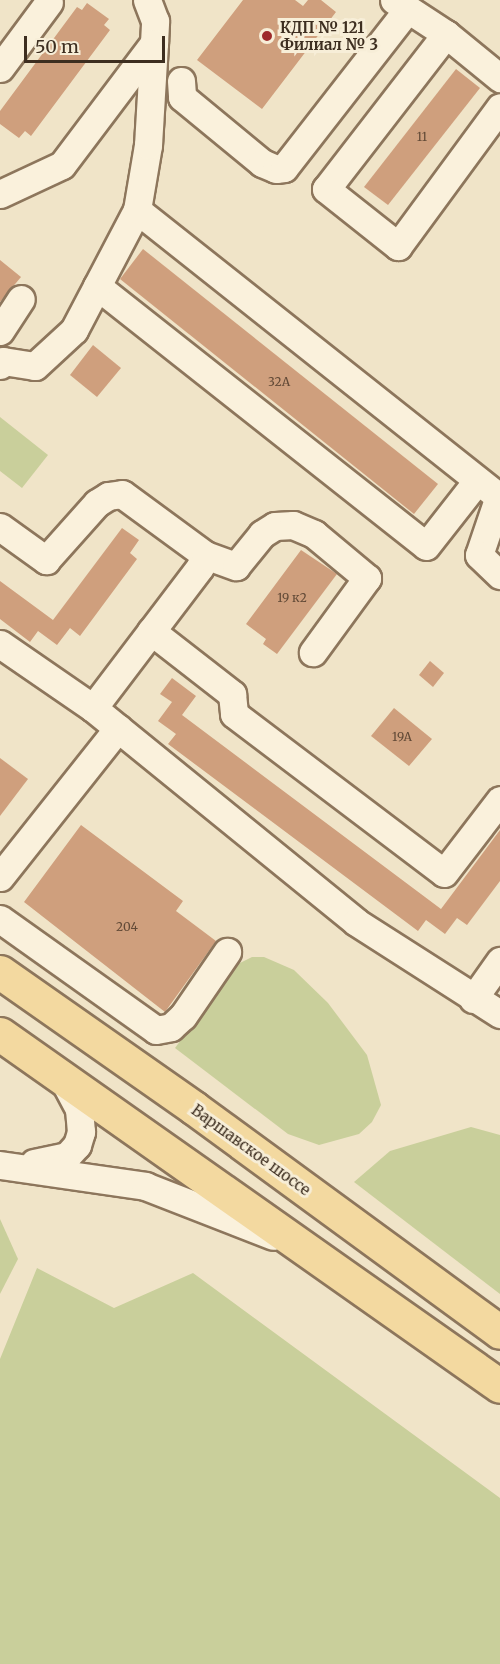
<!DOCTYPE html>
<html>
<head>
<meta charset="utf-8">
<style>
  body { margin:0 }
  #map { position:relative; width:500px; height:1664px; overflow:hidden; background:#f0e4c8; font-family:Merriweather,serif }
  div>[style] { position:absolute }
  [style*='--x'] { left:calc(var(--x)*1px); top:calc(var(--y)*1px); width:calc(var(--w)*1px); rotate:calc(var(--a)*1deg) }
  .green>* { inset:0; background:#c9cf9b }
  .building>* { inset:0; background:#cf9f7d }
  .roads { filter:drop-shadow(2px 0 #8d765c) drop-shadow(-2px 0 #8d765c) drop-shadow(0 2px #8d765c) drop-shadow(0 -2px #8d765c) }
  .minor>* { height:27px; margin:-13.5px; padding:0 13.5px; transform-origin:13.5px; border-radius:13.5px; background:#faf1dc }
  .major>* { height:33px; margin:-16.5px; padding:0 16.5px; transform-origin:16.5px; border-radius:16.5px; background:#f3d9a0 }
  .dots>* { width:16px; height:16px; translate:-50% -50%; box-sizing:border-box; border:3px solid #f7eed8; border-radius:50% }
  span { translate:-50% -50%; white-space:nowrap; text-align:center; line-height:1.15; -webkit-text-stroke:6px #f7eed8; paint-order:stroke }
  .number-label { font-size:12px; color:#624a37 }
  .number-label span { -webkit-text-stroke-width:0 }
  .poi-label { font-size:15px; color:#3d2e20; font-weight:700 }
  .left { translate:0 -50%; text-align:left }
  .street-label { font-size:15px; color:#3d2e20 }
  .scale { position:absolute; left:24px; top:36px; width:141px; height:27px; box-sizing:border-box; border:3px solid #3d2e20; border-top:0; padding-left:8px; font-size:18px; line-height:21px; white-space:nowrap; color:#3d2e20; -webkit-text-stroke:4px #f7eed8; paint-order:stroke }
</style>
</head>
<body>
<div id="map">
  <div class="green">
    <i style="clip-path:polygon(0 417px,48px 455px,22px 488px,0 471px)"></i>
    <i style="clip-path:polygon(252px 957px,264px 957px,294px 970px,328px 1003px,367px 1055px,381px 1105px,372px 1122px,359px 1134px,319px 1145px,288px 1134px,175px 1048px,236px 965px)"></i>
    <i style="clip-path:polygon(471px 1127px,500px 1135px,500px 1294px,354px 1182px,390px 1151px)"></i>
    <i style="clip-path:polygon(0 1219px,18px 1259px,0 1294px)"></i>
    <i style="clip-path:polygon(37px 1268px,114px 1308px,193px 1273px,500px 1498px,500px 1664px,0 1664px,0 1359px)"></i>
  </div>
  <div class="building">
    <i style="clip-path:polygon(243px 0,295px 0,303px 6px,308px 0,321px 0,336px 12px,262px 109px,197px 60px)"></i>
    <i style="clip-path:polygon(87px 3px,109px 19px,104px 25px,110px 30px,31px 136px,25px 131px,19px 138px,0 124px,0 111px,77px 7px,82px 10px)"></i>
    <i style="clip-path:polygon(456px 69px,480px 88px,388px 205px,364px 187px)"></i>
    <i style="clip-path:polygon(143px 249px,438px 484px,414px 514px,120px 279px)"></i>
    <i style="clip-path:polygon(0 260px,21px 277px,0 302px)"></i>
    <i style="clip-path:polygon(93px 345px,121px 368px,97px 397px,70px 375px)"></i>
    <i style="clip-path:polygon(122px 528px,139px 540px,130px 553px,137px 559px,80px 636px,70px 628px,57px 645px,38px 631px,30px 642px,0 619px,0 581px,53px 620px)"></i>
    <i style="clip-path:polygon(301px 550px,337px 574px,277px 654px,263px 644px,266px 639px,246px 624px)"></i>
    <i style="clip-path:polygon(430px 661px,444px 673px,433px 687px,419px 675px)"></i>
    <i style="clip-path:polygon(172px 678px,196px 696px,182px 715px,441px 909px,500px 830px,500px 881px,467px 925px,457px 918px,445px 934px,426px 920px,418px 931px,168px 744px,176px 734px,158px 721px,172px 702px,160px 694px)"></i>
    <i style="clip-path:polygon(394px 708px,432px 739px,409px 766px,371px 736px)"></i>
    <i style="clip-path:polygon(0 758px,28px 779px,0 816px)"></i>
    <i style="clip-path:polygon(81px 825px,183px 901px,176px 911px,216px 941px,165px 1012px,24px 902px)"></i>
  </div>
  <div class="roads">
    <div class="minor">
      <i style="--x:394;--y:0;--w:62;--a:33.2"></i>
      <i style="--x:446;--y:34;--w:70;--a:39.2"></i>
      <i style="--x:446;--y:34;--w:196;--a:127.7"></i>
      <i style="--x:326;--y:189;--w:92;--a:38.4"></i>
      <i style="--x:398;--y:246;--w:172;--a:-53.7"></i>
      <i style="--x:0;--y:68;--w:82;--a:-53.4"></i>
      <i style="--x:181;--y:81;--w:16;--a:86"></i>
      <i style="--x:182;--y:97;--w:104;--a:39.5"></i>
      <i style="--x:262;--y:163;--w:15;--a:23"></i>
      <i style="--x:276;--y:169;--w:8;--a:-7"></i>
      <i style="--x:284;--y:168;--w:200;--a:-52.1"></i>
      <i style="--x:0;--y:194;--w:68;--a:-25.1"></i>
      <i style="--x:62;--y:165;--w:153;--a:-53"></i>
      <i style="--x:154;--y:43;--w:22;--a:-87"></i>
      <i style="--x:155;--y:21;--w:22;--a:-111"></i>
      <i style="--x:137;--y:210;--w:463;--a:38.4"></i>
      <i style="--x:97;--y:286;--w:419;--a:38.3"></i>
      <i style="--x:426;--y:546;--w:83;--a:-51.9"></i>
      <i style="--x:0;--y:331;--w:38;--a:-57"></i>
      <i style="--x:0;--y:365;--w:5;--a:-53"></i>
      <i style="--x:3;--y:361;--w:32;--a:9"></i>
      <i style="--x:35;--y:366;--w:53;--a:-42.7"></i>
      <i style="--x:74;--y:330;--w:136;--a:-62.3"></i>
      <i style="--x:137;--y:210;--w:66;--a:-80.4"></i>
      <i style="--x:148;--y:145;--w:102;--a:-86.6"></i>
      <i style="--x:498;--y:499;--w:59;--a:108.7"></i>
      <i style="--x:479;--y:555;--w:29;--a:44"></i>
      <i style="--x:0;--y:527;--w:57;--a:35.7"></i>
      <i style="--x:46;--y:560;--w:76;--a:-48.2"></i>
      <i style="--x:97;--y:503;--w:13;--a:-32"></i>
      <i style="--x:108;--y:496;--w:14;--a:-8"></i>
      <i style="--x:122;--y:494;--w:103;--a:36.3"></i>
      <i style="--x:205;--y:555;--w:13;--a:113"></i>
      <i style="--x:200;--y:567;--w:177;--a:127.2"></i>
      <i style="--x:205;--y:555;--w:33;--a:20"></i>
      <i style="--x:236;--y:566;--w:41;--a:-50.9"></i>
      <i style="--x:262;--y:534;--w:15;--a:-32"></i>
      <i style="--x:275;--y:526;--w:18;--a:-3"></i>
      <i style="--x:293;--y:525;--w:23;--a:23"></i>
      <i style="--x:314;--y:534;--w:69;--a:39.7"></i>
      <i style="--x:367;--y:578;--w:92;--a:126.1"></i>
      <i style="--x:151;--y:631;--w:103;--a:37.9"></i>
      <i style="--x:232;--y:694;--w:20;--a:84"></i>
      <i style="--x:234;--y:714;--w:263;--a:37.1"></i>
      <i style="--x:444;--y:873;--w:92;--a:-52.5"></i>
      <i style="--x:0;--y:644;--w:113;--a:34.5"></i>
      <i style="--x:93;--y:708;--w:339;--a:39.1"></i>
      <i style="--x:356;--y:922;--w:171;--a:32.6"></i>
      <i style="--x:0;--y:877;--w:190;--a:-51.6"></i>
      <i style="--x:0;--y:919;--w:191;--a:35.4"></i>
      <i style="--x:156;--y:1030;--w:15;--a:-11"></i>
      <i style="--x:171;--y:1027;--w:16;--a:-43"></i>
      <i style="--x:183;--y:1016;--w:78;--a:-55.5"></i>
      <i style="--x:473;--y:999;--w:47;--a:-54.6"></i>
      <i style="--x:34;--y:1163;--w:34;--a:-12"></i>
      <i style="--x:67;--y:1156;--w:15;--a:-48"></i>
      <i style="--x:77;--y:1145;--w:14;--a:-73"></i>
      <i style="--x:81;--y:1132;--w:23;--a:-95"></i>
      <i style="--x:79;--y:1109;--w:34;--a:-118"></i>
      <i style="--x:0;--y:1165;--w:147;--a:8.2"></i>
      <i style="--x:145;--y:1186;--w:137;--a:21.3"></i>
    </div>
    <div class="major">
      <i style="--x:0;--y:972;--w:237;--a:35"></i>
      <i style="--x:194;--y:1108;--w:379;--a:36.2"></i>
      <i style="--x:0;--y:1034;--w:611;--a:35.15"></i>
    </div>
  </div>
  <div class="dots">
    <i style="left:267px;top:36px;background:#9e2a2b"></i>
  </div>
  <div class="number-label">
    <span style="left:422px;top:137px">11</span>
    <span style="left:279px;top:382px">32А</span>
    <span style="left:292px;top:598px">19 к2</span>
    <span style="left:402px;top:737px">19А</span>
    <span style="left:127px;top:927px">204</span>
  </div>
  <div class="poi-label">
    <span class="left" style="left:280px;top:36px">КДП № 121<br>Филиал № 3</span>
  </div>
  <div class="street-label">
    <span style="left:251px;top:1150px;rotate:36deg">Варшавское шоссе</span>
  </div>
  <div class="scale">50 m</div>
</div>
</body>
</html>
